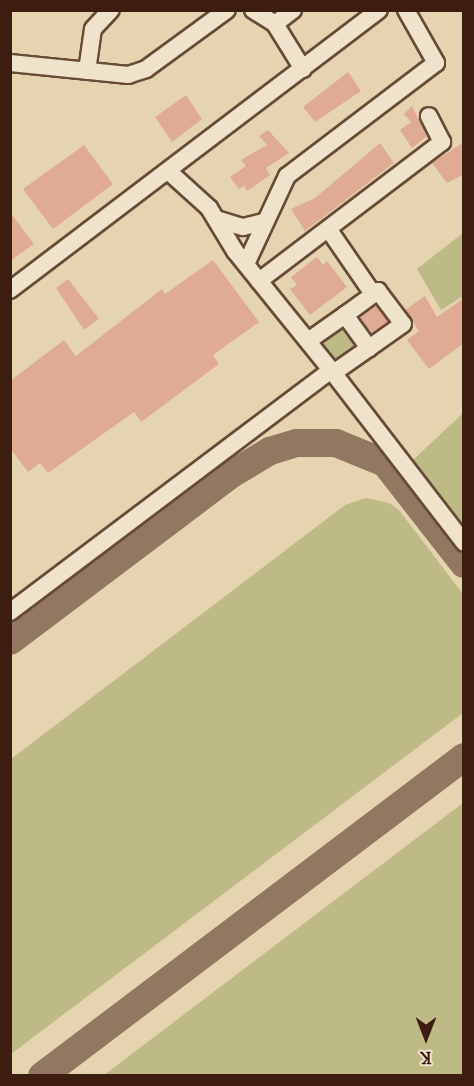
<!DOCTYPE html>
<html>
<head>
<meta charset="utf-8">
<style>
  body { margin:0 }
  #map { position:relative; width:474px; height:1086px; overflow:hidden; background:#e6d4b0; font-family:"IM FELL English",serif }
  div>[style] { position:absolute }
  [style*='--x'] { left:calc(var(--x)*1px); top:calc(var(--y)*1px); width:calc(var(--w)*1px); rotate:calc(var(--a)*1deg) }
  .green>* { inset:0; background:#bdba86 }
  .taxiway>* { height:28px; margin:-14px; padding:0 14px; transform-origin:14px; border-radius:14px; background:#927860 }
  .building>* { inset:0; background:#e0ab93 }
  .roads { filter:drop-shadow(2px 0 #674b37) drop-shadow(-2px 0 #674b37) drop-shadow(0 2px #674b37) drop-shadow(0 -2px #674b37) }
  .minor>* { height:16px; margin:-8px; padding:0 8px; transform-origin:8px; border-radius:8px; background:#efe3cc }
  span { translate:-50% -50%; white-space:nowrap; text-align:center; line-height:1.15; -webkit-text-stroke:4.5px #efe3cc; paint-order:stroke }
  .frame { position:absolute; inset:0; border:12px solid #3d1d0f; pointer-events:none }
  .north { position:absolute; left:396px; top:1008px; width:60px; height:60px; -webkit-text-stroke:4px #efe3cc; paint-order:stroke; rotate:180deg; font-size:16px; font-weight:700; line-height:24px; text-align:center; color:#3d1d0f }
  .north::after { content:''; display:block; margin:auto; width:21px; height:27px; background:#3d1d0f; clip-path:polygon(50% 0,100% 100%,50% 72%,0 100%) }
</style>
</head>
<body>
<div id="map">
  <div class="green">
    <i style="clip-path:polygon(463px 233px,463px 296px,441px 310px,417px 269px)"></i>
    <i style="clip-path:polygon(345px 325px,359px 344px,338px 367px,318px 341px)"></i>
    <i style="clip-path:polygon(463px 413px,463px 532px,412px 461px)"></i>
    <i style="clip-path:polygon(366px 498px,389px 503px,399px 510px,463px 594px,463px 713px,11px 1054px,11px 759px,345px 505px)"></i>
    <i style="clip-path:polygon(463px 803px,463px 1075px,104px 1075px)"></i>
  </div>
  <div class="taxiway">
    <i style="--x:10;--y:641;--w:276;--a:-37"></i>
    <i style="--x:230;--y:475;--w:47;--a:-31"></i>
    <i style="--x:270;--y:451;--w:28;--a:-17"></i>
    <i style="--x:297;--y:443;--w:39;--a:0"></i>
    <i style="--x:336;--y:443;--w:53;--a:22.2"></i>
    <i style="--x:385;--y:463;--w:128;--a:52"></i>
    <i style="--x:42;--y:1076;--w:529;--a:-37.09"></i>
  </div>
  <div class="building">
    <i style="clip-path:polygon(348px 72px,361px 91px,315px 122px,303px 107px)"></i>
    <i style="clip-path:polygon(186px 95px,202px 119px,172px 142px,155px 117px)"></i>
    <i style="clip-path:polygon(412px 106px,427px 136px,412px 148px,400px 130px,411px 122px,404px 114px)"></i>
    <i style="clip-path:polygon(268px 130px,289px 153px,266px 168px,270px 175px,247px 191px,244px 186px,239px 189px,230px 177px,246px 166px,241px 160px,267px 145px,259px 136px)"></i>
    <i style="clip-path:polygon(464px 142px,464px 174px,447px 183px,432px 163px)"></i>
    <i style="clip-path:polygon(380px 143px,394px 163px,305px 231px,291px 209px,315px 198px)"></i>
    <i style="clip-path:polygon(84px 145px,113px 184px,53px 229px,23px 189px)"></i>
    <i style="clip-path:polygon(10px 212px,34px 244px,10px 261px)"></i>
    <i style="clip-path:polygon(317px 257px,323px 265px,327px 261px,347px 287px,310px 315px,290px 289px,297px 285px,291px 277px)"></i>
    <i style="clip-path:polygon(213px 260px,259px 322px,213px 355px,219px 364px,141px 422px,134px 412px,48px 473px,40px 463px,28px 472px,10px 448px,10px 381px,64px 340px,76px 356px,162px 289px,165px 294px)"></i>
    <i style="clip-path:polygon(68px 279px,99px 319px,84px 330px,56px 288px)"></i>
    <i style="clip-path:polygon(425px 296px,437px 317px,464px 298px,464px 343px,429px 369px,407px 340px,419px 331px,405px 310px)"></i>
    <i style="clip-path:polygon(376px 306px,388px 322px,371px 333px,360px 317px)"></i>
  </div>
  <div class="roads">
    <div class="minor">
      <i style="--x:253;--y:10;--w:26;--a:32"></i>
      <i style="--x:275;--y:24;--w:53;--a:58.1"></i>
      <i style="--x:275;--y:24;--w:23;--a:-38"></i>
      <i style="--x:10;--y:63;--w:119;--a:5.8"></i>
      <i style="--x:128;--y:75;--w:19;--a:-18"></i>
      <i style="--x:146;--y:69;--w:100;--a:-36.1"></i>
      <i style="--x:87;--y:71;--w:42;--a:-81.9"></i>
      <i style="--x:93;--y:29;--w:26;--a:-47"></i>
      <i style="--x:216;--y:219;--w:28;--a:17"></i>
      <i style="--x:243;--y:227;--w:21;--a:-14"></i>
      <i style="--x:329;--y:230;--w:78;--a:55.5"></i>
      <i style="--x:246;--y:264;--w:97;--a:-65"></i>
      <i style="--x:287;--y:176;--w:187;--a:-37.2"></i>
      <i style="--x:436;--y:63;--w:61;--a:-119.5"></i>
      <i style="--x:259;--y:281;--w:230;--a:-37.2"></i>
      <i style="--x:442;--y:142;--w:29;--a:-117"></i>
      <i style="--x:10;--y:290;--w:463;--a:-37.2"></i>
      <i style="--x:345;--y:315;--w:41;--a:-36"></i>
      <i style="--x:378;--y:291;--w:41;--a:52.9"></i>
      <i style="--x:403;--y:324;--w:42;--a:144.8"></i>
      <i style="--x:308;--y:341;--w:45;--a:-35.1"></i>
      <i style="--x:345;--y:315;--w:41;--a:54"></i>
      <i style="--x:369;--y:348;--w:38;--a:145"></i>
      <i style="--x:338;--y:370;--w:7;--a:180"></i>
      <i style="--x:331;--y:370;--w:218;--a:52.4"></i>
      <i style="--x:10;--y:612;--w:402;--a:-37"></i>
      <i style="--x:331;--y:370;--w:153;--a:-128.9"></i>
      <i style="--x:235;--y:251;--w:50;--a:-121.2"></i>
      <i style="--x:209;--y:208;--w:55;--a:-137.9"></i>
    </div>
  </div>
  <div class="frame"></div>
  <div class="north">K</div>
</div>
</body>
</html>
